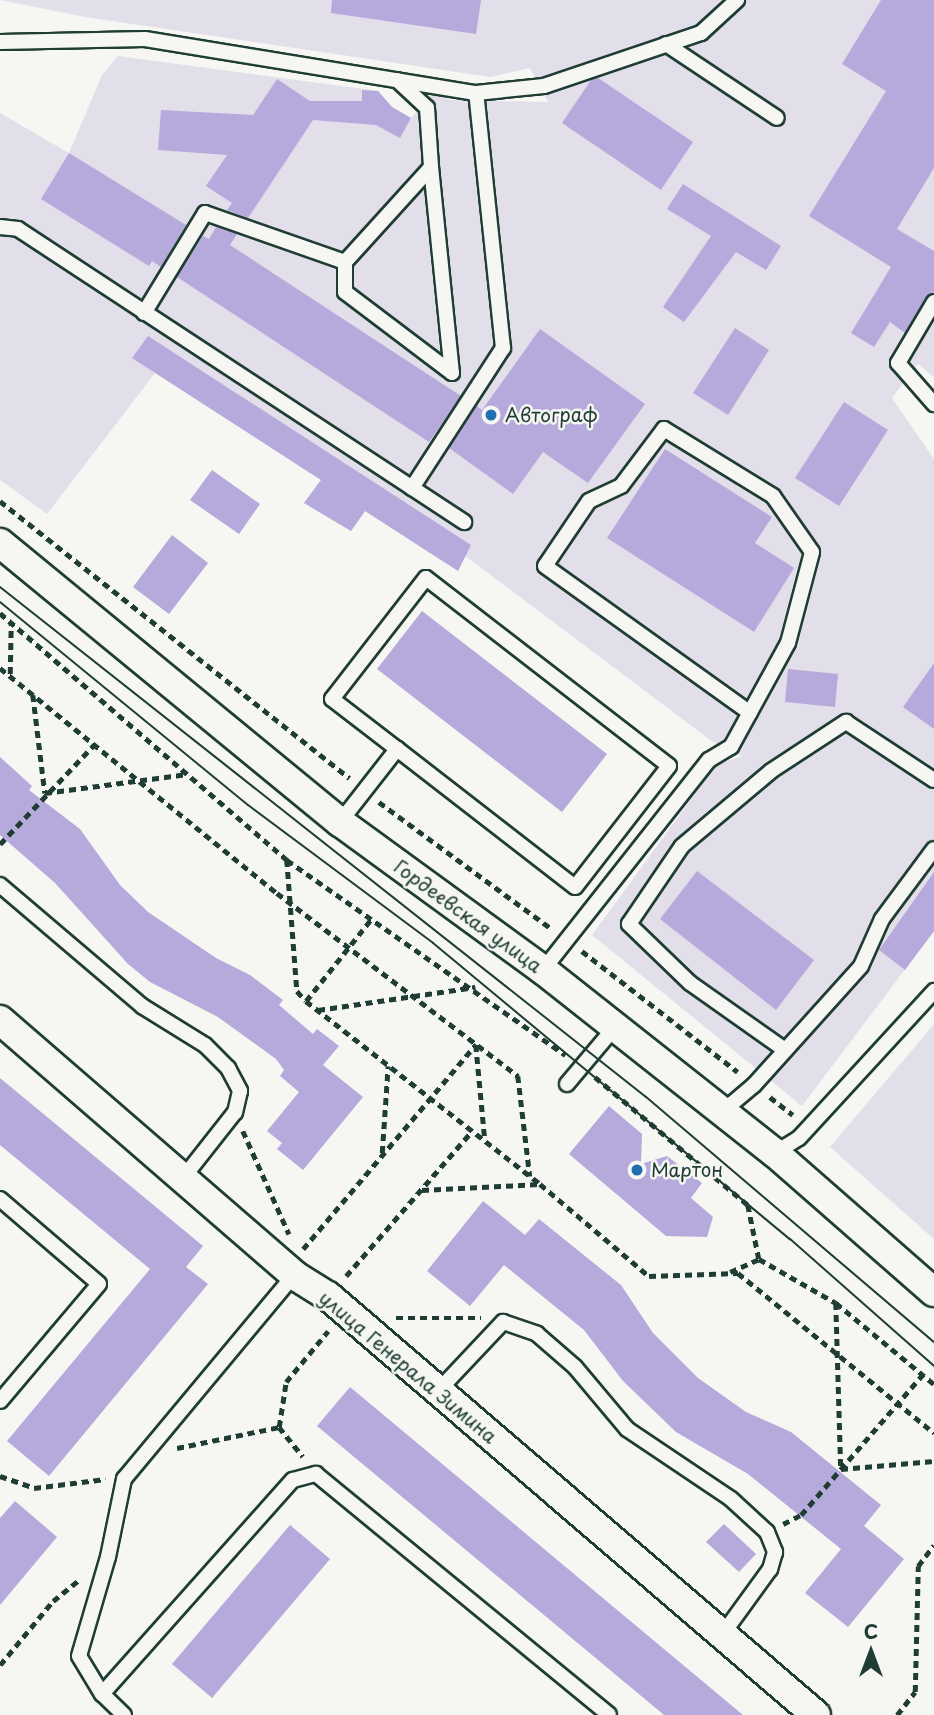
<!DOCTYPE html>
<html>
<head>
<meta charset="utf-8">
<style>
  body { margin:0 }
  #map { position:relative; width:934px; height:1715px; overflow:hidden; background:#f6f6f2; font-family:"Playpen Sans",sans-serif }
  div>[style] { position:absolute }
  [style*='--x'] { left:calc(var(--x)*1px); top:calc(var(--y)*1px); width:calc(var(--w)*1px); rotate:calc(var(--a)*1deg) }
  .built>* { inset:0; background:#e2dfeb }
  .building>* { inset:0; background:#b5aadb }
  .path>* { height:4.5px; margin-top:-2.25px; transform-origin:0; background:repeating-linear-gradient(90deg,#1f3d34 0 7px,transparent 0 12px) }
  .roads { filter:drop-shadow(2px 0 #1f3d34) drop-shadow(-2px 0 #1f3d34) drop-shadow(0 2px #1f3d34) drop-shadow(0 -2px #1f3d34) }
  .service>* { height:14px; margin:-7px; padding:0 7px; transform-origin:7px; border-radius:7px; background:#f6f6f2 }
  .minor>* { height:28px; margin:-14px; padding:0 14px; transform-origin:14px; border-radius:14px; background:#f6f6f2 }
  .tram>* { height:2px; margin:-1px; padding:0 1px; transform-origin:1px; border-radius:1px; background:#1f3d34 }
  .dots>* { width:19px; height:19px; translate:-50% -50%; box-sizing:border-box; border:4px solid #f6f6f2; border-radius:50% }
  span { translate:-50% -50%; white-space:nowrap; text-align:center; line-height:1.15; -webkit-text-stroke:5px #f6f6f2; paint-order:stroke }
  .poi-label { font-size:19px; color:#1f3d34 }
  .left { translate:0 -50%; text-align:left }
  .street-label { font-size:19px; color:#1f3d34 }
  .north { position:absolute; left:836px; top:1617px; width:70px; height:70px; -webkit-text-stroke:5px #f6f6f2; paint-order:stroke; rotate:0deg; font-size:19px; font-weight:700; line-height:28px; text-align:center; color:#1f3d34 }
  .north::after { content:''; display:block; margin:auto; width:24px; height:32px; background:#1f3d34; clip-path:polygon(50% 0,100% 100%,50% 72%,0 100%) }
</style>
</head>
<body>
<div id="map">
  <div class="built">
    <i style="clip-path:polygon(0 0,934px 0,934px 377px,918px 364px,892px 398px,934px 459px,934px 931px,802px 1106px,592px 935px,716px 765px,742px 756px,713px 742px,464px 555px,458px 571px,365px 511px,351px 531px,304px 503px,321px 480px,155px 373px,47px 514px,0 480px,0 113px,69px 153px,102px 75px,118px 56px,378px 91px,392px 107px,411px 118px,432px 94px,451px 100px,548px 102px,530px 68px,490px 77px,85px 17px)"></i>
    <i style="clip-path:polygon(934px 1024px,934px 1239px,830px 1147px)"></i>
  </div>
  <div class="building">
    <i style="clip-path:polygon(332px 0,481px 0,476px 34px,331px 13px)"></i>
    <i style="clip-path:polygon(881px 0,934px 0,934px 168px,897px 229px,934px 251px,934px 292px,926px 297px,905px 333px,890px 322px,874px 347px,851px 333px,891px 267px,809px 216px,886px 91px,842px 64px)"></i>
    <i style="clip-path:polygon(598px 78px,693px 142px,661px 190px,562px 123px,591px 80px)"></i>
    <i style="clip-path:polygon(277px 79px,310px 101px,362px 101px,362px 90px,378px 91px,392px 107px,411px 118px,400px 138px,376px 125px,313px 120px,248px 218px,227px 210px,232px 203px,206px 186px,227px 155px,158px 150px,161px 110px,253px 115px)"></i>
    <i style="clip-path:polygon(69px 153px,186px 225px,161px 267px,152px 261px,149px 266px,41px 199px)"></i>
    <i style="clip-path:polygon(683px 184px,781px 246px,766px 270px,736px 252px,684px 322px,663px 307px,711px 236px,667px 209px)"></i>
    <i style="clip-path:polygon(216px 227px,237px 234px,230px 245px,461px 396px,429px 442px,177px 277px,203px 236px,209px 239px)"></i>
    <i style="clip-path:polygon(735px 328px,769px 350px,728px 415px,693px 393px)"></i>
    <i style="clip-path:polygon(540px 329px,645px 404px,588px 483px,543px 452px,513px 494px,449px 448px,477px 406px,482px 410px)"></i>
    <i style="clip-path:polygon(148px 336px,471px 545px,458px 571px,365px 511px,351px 531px,304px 503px,321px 480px,132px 358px)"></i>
    <i style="clip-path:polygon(844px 402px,888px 430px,839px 506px,795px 478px)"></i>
    <i style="clip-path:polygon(665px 449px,772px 517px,755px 543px,794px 568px,754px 632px,607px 538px)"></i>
    <i style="clip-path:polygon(212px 470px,260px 504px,239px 534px,190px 500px)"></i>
    <i style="clip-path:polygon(172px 535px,208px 563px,169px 614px,133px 587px)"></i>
    <i style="clip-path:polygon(422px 611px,607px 754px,562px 812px,377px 669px)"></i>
    <i style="clip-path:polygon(934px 663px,934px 729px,903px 707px)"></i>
    <i style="clip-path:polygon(788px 669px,838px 674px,835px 707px,785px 702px)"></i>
    <i style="clip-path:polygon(0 757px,32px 786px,29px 790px,80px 829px,120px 885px,148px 912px,216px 958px,250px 975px,283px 1000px,279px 1005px,313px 1034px,317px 1029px,339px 1046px,323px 1065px,363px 1097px,303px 1170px,277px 1149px,282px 1143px,267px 1131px,299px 1092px,280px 1076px,284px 1070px,276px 1059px,218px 1017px,150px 982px,128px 964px,55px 883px,0 835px)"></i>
    <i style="clip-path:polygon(697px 871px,814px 960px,776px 1010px,660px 919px)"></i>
    <i style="clip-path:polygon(934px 872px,934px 931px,905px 970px,879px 950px)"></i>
    <i style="clip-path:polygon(0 1078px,203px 1246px,186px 1267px,208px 1284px,49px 1476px,7px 1441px,150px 1269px,0 1145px)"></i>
    <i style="clip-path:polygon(609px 1106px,642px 1134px,641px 1164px,667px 1156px,702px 1183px,691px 1198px,713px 1217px,707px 1237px,666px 1236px,569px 1154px)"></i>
    <i style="clip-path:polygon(483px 1201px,525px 1235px,539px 1219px,621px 1285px,653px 1333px,698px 1378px,746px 1412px,791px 1432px,881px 1505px,864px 1526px,904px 1559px,848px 1627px,805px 1593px,841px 1549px,748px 1474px,676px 1432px,623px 1381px,584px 1330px,504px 1265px,470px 1306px,427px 1271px)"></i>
    <i style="clip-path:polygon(350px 1387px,743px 1715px,664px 1715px,317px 1426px)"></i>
    <i style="clip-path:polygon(15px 1501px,57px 1537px,0 1605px,0 1518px)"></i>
    <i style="clip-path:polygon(724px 1524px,756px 1554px,739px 1572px,706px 1542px)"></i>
    <i style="clip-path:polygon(290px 1525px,330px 1559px,212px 1698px,172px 1664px)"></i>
  </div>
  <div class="path">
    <i style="--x:0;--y:501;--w:446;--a:38.4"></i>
    <i style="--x:0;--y:613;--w:379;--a:40.7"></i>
    <i style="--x:287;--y:860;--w:340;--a:35"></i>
    <i style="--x:0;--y:668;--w:357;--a:39.1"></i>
    <i style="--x:277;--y:893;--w:303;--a:37.2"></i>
    <i style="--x:518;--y:1076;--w:101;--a:83.2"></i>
    <i style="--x:10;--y:674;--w:52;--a:-88.9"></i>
    <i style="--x:33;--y:695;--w:99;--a:83"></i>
    <i style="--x:45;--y:793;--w:144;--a:-7.6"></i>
    <i style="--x:379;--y:802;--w:215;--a:36.3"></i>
    <i style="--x:0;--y:844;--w:137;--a:-46.5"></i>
    <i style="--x:287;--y:860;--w:131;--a:85.6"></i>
    <i style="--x:297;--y:991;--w:13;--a:48"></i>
    <i style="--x:306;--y:1001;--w:297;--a:38"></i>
    <i style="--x:540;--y:1184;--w:143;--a:40.2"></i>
    <i style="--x:649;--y:1276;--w:89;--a:-1.9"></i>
    <i style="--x:738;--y:1273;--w:253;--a:39.2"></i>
    <i style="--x:582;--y:951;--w:197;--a:37.8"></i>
    <i style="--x:306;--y:1001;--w:106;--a:-51.5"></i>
    <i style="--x:318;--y:1010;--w:159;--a:-8.3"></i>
    <i style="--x:476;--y:1045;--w:95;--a:84.6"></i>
    <i style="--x:595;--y:1077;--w:199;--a:39.9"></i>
    <i style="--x:748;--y:1205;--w:55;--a:78.5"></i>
    <i style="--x:770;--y:1097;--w:29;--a:38"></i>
    <i style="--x:243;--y:1131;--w:113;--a:65.9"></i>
    <i style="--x:382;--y:1153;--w:87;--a:-86.1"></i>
    <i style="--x:422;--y:1190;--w:117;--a:-2.9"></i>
    <i style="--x:303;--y:1249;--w:268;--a:-49.8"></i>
    <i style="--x:730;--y:1272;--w:32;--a:-24"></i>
    <i style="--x:759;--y:1259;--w:89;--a:29.7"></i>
    <i style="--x:836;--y:1303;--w:127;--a:39.6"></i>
    <i style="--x:346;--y:1276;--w:192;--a:-49"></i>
    <i style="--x:836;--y:1303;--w:166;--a:88.3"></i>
    <i style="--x:841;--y:1469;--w:93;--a:-4.9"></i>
    <i style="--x:396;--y:1318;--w:85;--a:0"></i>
    <i style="--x:279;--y:1427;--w:46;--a:-81.2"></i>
    <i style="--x:286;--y:1382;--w:66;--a:-50.5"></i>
    <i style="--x:177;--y:1448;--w:104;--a:-11.6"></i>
    <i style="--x:279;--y:1427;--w:38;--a:51"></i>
    <i style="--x:0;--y:1476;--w:36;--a:19"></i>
    <i style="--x:34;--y:1488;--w:72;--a:-7.2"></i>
    <i style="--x:783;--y:1524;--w:20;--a:-27"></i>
    <i style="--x:801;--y:1515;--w:186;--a:-49.1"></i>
    <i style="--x:0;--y:1665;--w:83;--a:-50.4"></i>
    <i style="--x:53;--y:1601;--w:35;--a:-39"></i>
    <i style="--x:897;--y:1715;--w:29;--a:-52"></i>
    <i style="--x:915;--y:1692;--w:126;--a:-88.6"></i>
    <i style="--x:918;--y:1566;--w:26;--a:-53"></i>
  </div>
  <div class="roads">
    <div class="service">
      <i style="--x:0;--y:42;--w:145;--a:-1.2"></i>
      <i style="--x:145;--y:39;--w:335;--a:9.3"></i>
      <i style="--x:476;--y:93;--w:68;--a:-5.9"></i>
      <i style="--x:544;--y:86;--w:166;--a:-18.7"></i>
      <i style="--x:701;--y:33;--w:49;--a:-42.5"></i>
      <i style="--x:666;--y:44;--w:133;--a:33.7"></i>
      <i style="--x:397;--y:80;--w:41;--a:43"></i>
      <i style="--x:427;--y:108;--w:59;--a:86.1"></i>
      <i style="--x:0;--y:227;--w:18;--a:6"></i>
      <i style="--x:18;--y:229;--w:534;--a:33.3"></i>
      <i style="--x:934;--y:302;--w:71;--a:120.5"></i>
      <i style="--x:898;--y:363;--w:55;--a:48.7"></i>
      <i style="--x:144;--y:313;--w:117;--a:-58.6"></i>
      <i style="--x:205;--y:213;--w:148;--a:19.3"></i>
      <i style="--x:345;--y:262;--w:128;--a:-47.8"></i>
      <i style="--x:431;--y:167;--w:207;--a:84.2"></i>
      <i style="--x:452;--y:373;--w:134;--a:-142.9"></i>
      <i style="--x:345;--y:292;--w:30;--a:-90"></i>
      <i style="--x:412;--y:488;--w:167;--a:-57"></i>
      <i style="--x:503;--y:348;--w:256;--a:-96"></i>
      <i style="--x:340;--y:822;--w:93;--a:-52"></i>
      <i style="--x:397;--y:749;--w:82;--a:-142.4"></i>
      <i style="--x:332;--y:699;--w:153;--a:-52.2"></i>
      <i style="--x:426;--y:578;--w:307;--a:37.7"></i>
      <i style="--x:669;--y:766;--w:153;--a:127.8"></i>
      <i style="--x:575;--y:887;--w:225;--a:-142.2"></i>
      <i style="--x:0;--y:885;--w:187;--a:40.4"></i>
      <i style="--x:142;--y:1006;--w:74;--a:31.8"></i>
      <i style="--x:205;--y:1045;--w:33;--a:45"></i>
      <i style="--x:228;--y:1068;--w:26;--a:62"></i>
      <i style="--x:240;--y:1091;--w:22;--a:103"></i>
      <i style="--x:235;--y:1112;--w:84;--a:128.2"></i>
      <i style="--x:543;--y:970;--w:268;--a:-51.7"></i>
      <i style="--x:709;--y:760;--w:26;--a:-31"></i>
      <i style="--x:731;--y:747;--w:119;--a:-61.3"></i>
      <i style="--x:788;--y:643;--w:94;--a:-75.2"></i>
      <i style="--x:812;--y:552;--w:68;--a:-124.9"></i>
      <i style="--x:773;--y:496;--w:128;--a:-148.4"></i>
      <i style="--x:664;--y:429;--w:71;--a:127"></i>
      <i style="--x:621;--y:486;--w:35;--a:155"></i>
      <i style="--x:589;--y:501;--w:78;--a:124.1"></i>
      <i style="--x:545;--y:566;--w:252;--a:35.6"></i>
      <i style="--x:785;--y:1050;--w:116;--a:-144.8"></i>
      <i style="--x:690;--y:983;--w:85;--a:-136"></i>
      <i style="--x:629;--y:924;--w:94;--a:-55.8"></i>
      <i style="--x:682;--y:846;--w:116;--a:-40.1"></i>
      <i style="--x:771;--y:771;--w:90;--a:-33.2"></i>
      <i style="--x:846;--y:722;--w:105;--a:33.4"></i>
      <i style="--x:567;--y:1084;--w:75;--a:-49.9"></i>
      <i style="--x:722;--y:1112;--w:42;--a:-40.2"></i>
      <i style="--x:754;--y:1085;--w:160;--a:-48"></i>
      <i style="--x:861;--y:966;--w:51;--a:-65.9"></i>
      <i style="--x:882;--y:919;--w:87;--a:-53.4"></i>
      <i style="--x:775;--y:1153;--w:28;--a:-32"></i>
      <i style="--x:799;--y:1138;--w:200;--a:-47.4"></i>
      <i style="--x:0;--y:1199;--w:130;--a:40.6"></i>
      <i style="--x:99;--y:1284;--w:153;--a:130.2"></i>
      <i style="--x:438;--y:1391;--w:95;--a:-46.7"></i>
      <i style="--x:503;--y:1322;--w:36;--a:19"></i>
      <i style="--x:537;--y:1334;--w:50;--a:41"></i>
      <i style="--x:575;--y:1367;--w:81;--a:50"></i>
      <i style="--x:627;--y:1429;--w:125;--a:33.9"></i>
      <i style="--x:731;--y:1499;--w:49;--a:42.5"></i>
      <i style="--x:767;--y:1532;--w:22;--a:68"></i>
      <i style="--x:775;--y:1552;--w:18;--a:106"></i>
      <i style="--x:770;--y:1569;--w:82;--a:126"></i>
      <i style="--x:102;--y:1694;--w:44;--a:-121.2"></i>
      <i style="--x:79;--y:1656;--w:103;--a:-73.7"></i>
      <i style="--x:108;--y:1557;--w:80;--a:-78.4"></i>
      <i style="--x:124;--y:1479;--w:266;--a:-50.2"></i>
      <i style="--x:124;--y:1715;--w:30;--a:-136"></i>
      <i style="--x:102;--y:1694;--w:287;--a:-48.3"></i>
      <i style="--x:293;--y:1480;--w:24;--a:-15"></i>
      <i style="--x:316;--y:1474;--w:379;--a:39.4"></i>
    </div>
    <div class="minor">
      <i style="--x:0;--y:543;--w:440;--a:39.4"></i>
      <i style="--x:340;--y:822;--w:251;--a:36.1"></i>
      <i style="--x:543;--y:970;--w:295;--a:38.3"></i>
      <i style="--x:775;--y:1153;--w:211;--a:41.2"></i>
      <i style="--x:0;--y:1020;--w:389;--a:40.9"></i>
      <i style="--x:294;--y:1275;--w:40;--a:32"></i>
      <i style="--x:328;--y:1296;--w:643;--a:40.65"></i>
    </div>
  </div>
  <div class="tram">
    <i style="--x:0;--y:587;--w:823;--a:38.29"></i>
    <i style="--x:646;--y:1097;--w:378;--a:40.4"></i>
    <i style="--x:0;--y:602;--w:320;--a:39.3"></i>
    <i style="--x:248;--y:805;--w:231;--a:36.7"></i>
    <i style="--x:433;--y:943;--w:464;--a:39.7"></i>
    <i style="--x:790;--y:1239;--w:192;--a:41.4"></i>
  </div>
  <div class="dots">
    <i style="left:491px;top:415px;background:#1f6fb2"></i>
    <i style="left:637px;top:1170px;background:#1f6fb2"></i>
  </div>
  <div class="poi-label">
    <span class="left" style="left:505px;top:415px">Автограф</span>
    <span class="left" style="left:651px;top:1170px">Мартон</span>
  </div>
  <div class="street-label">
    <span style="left:468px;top:916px;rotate:36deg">Гордеевская улица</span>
    <span style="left:408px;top:1367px;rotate:40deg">улица Генерала Зимина</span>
  </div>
  <div class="north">С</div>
</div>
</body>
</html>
